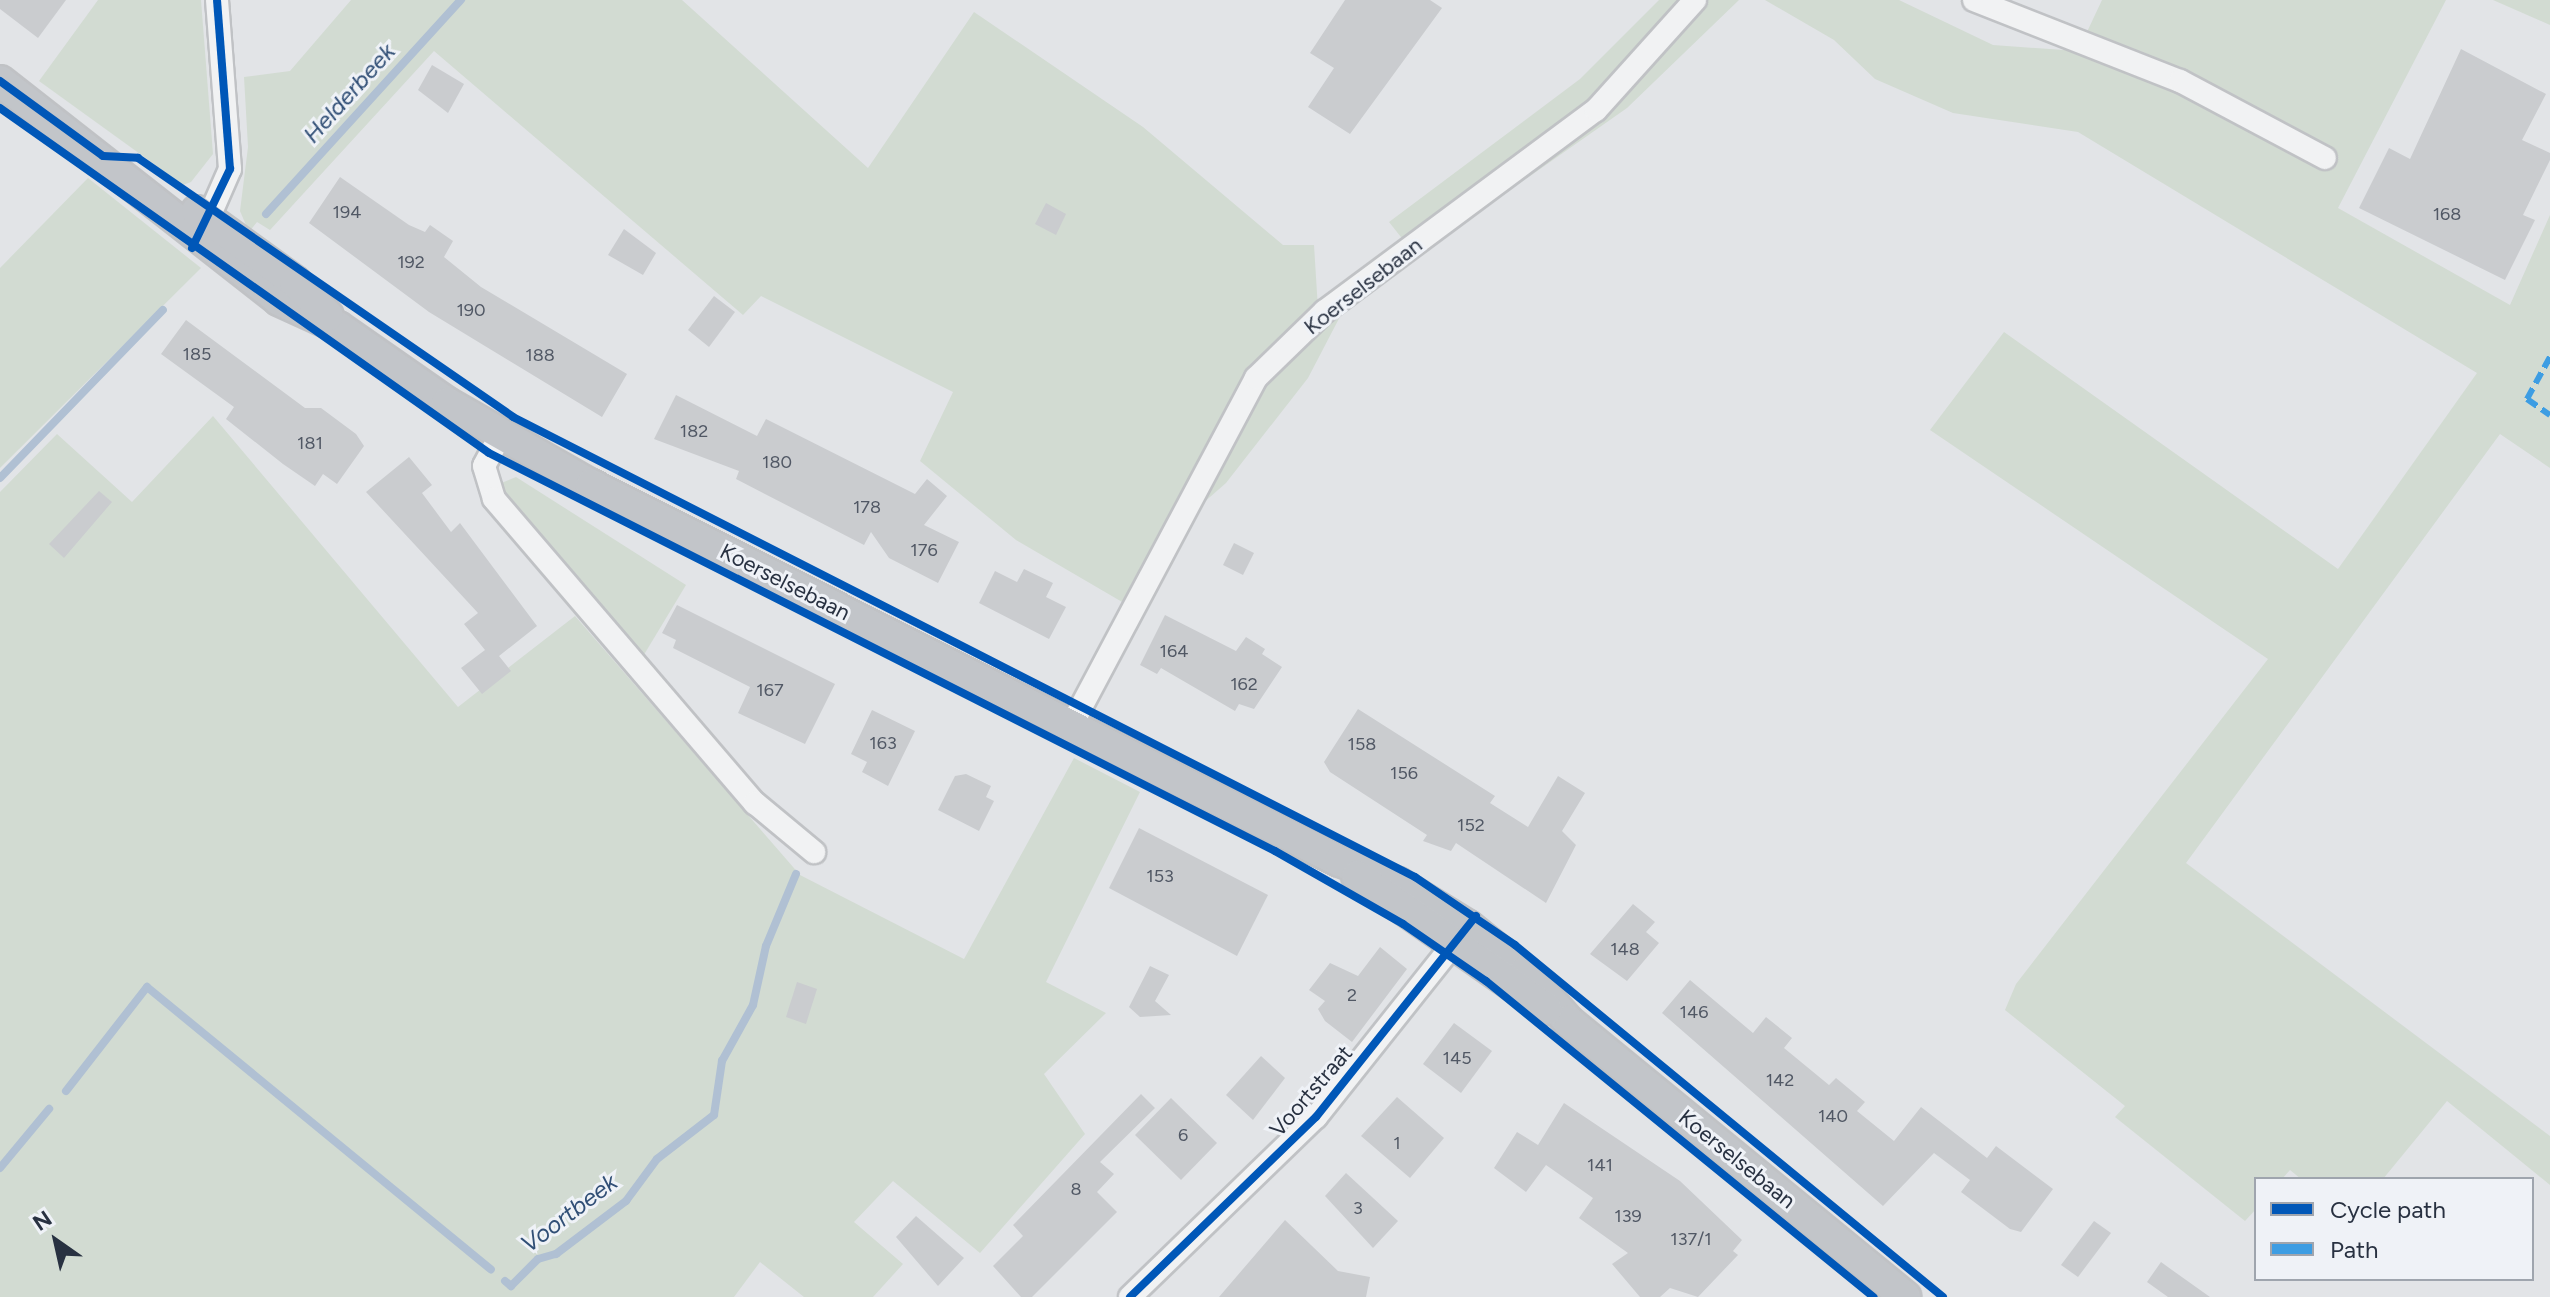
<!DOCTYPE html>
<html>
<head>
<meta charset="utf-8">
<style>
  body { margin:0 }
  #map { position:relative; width:2550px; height:1297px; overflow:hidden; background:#e2e4e7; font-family:Figtree,sans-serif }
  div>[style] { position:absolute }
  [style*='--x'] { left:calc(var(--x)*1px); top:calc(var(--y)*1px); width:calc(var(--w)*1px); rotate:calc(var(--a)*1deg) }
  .green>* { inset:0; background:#d2dbd2 }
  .stream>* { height:8px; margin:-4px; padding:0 4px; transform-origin:4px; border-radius:4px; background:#b0c0d3 }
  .building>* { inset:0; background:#cacccf }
  .roads { filter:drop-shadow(2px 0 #c0c2c5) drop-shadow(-2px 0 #c0c2c5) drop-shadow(0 2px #c0c2c5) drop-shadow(0 -2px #c0c2c5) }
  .street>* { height:22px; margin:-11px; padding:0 11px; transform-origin:11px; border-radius:11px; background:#f1f2f3 }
  .secondary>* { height:30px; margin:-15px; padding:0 15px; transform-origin:15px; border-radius:15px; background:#c2c5c9 }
  .quiet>* { height:6px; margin-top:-3px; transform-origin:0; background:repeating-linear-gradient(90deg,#3d9de3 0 12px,transparent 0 18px) }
  .cycleway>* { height:8px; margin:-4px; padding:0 4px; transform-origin:4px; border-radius:4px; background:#0057b8 }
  span { translate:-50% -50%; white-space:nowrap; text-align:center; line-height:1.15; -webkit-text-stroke:6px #eff2f7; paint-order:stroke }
  .number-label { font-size:18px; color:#515865 }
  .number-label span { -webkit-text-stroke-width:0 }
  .street-label { font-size:22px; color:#283141 }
  .water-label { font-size:24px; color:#314f76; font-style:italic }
  .legend { position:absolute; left:2254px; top:1177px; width:280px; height:104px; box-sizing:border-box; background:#eff2f7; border:2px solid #9fa5ae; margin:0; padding:10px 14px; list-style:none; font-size:24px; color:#283141 }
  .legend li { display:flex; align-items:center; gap:16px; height:40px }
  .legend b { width:40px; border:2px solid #9fa5ae }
  .north { position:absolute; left:16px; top:1201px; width:80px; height:80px; -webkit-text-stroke:6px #eff2f7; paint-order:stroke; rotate:326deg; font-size:22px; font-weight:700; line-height:32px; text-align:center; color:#283141 }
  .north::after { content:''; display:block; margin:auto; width:28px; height:36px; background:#283141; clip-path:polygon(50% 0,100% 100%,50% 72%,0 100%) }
</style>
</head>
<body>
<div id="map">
  <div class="green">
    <i style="clip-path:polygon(98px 0,201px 0,213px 154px,191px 182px,183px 185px,39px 81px)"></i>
    <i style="clip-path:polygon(351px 0,682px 0,868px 168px,974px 12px,1143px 127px,1283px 245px,1314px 245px,1319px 325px,1345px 307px,1308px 378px,1226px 483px,1194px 511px,1129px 606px,1016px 540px,920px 461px,953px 392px,761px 296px,743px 315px,434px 51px,270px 230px,257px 222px,249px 232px,240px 211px,248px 147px,244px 77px,290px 71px)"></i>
    <i style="clip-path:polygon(1659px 0,1739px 0,1627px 108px,1416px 256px,1389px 222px,1580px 79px)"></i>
    <i style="clip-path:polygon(1765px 0,1899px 0,1993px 45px,2078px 51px,2102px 0,2446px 0,2338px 208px,2510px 305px,2550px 215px,2550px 468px,2500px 434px,2186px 863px,2550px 1136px,2550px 1185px,2447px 1101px,2383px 1179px,2301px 1179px,2290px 1170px,2282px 1179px,2256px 1179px,2256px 1209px,2245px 1221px,2115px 1117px,2125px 1106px,2005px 1010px,2016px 984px,2268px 659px,1930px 430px,2004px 332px,2338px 569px,2477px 373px,2078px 132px,1953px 113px,1875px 79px,1834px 40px)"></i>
    <i style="clip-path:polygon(2493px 0,2550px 0,2550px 25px)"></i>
    <i style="clip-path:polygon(88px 178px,201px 268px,0 468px,0 268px)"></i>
    <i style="clip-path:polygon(213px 416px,458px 707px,575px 616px,800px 875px,964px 959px,1074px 758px,1140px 792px,1046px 982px,1106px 1013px,1044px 1074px,1085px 1134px,980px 1253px,893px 1181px,854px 1222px,903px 1264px,873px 1297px,804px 1297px,760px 1262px,734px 1297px,0 1297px,0 492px,57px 434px,132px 502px)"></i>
    <i style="clip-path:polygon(516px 477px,686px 585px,642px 658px,504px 497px,499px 484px)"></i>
  </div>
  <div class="stream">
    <i style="--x:266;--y:214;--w:290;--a:-47.7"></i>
    <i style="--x:0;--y:478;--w:234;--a:-45.9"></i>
    <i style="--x:66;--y:1091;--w:132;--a:-52.1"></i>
    <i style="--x:147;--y:987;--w:445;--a:39.4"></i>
    <i style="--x:0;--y:1168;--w:77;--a:-50.3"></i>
    <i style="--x:505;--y:1281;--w:8;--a:40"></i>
    <i style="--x:511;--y:1286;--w:38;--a:-45"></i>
    <i style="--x:538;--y:1259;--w:19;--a:-16"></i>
    <i style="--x:556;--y:1254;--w:88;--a:-37.1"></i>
    <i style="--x:626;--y:1201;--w:52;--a:-53.6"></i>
    <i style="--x:657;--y:1159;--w:72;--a:-37.7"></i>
    <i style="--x:714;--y:1115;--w:55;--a:-81.6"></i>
    <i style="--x:722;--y:1061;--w:64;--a:-61"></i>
    <i style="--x:753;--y:1005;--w:60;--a:-77.6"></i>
    <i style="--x:766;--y:946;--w:78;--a:-67.4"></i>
  </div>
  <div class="building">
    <i style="clip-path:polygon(0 0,66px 0,38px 38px,0 9px)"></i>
    <i style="clip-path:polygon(1345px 0,1430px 0,1442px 8px,1350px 134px,1308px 107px,1334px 68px,1310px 53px)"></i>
    <i style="clip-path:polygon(2461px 49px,2546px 94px,2522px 140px,2550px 153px,2550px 160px,2523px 215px,2535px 220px,2505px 280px,2359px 208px,2389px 148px,2410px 159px)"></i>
    <i style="clip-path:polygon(432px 65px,464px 84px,448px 113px,418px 90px)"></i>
    <i style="clip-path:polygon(340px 177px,409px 225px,425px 232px,430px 225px,453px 241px,444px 257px,481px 287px,627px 374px,602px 417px,429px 312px,309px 223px)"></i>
    <i style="clip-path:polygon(1046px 203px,1066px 214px,1056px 235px,1035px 224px)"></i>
    <i style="clip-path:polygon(624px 229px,656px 253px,643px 275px,608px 255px)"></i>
    <i style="clip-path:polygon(714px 296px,735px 312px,709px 347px,688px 330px)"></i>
    <i style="clip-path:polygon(186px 320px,305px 408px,321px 408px,356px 434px,364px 446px,337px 484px,323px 474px,315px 486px,283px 464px,226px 419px,234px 407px,161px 354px)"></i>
    <i style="clip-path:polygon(676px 395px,757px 436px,766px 419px,915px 494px,927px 479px,947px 496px,924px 525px,959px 542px,938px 583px,889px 558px,871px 532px,864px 545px,736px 479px,739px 471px,654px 439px)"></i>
    <i style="clip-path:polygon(409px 457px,432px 485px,422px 493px,451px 532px,460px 523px,537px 626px,499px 656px,511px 671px,482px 694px,461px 668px,485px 650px,464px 624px,478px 613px,366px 492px)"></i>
    <i style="clip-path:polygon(99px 491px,112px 502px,64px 558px,49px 544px)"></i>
    <i style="clip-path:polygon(1234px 543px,1254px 553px,1243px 575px,1223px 565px)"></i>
    <i style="clip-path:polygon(1024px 569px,1053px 583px,1046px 597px,1066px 607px,1049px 639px,979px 603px,995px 571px,1017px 582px)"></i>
    <i style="clip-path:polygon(677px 605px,835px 684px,805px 744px,738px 713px,750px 687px,673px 648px,676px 640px,662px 633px)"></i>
    <i style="clip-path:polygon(1165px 615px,1236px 651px,1246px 637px,1265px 649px,1262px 654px,1282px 667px,1254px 709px,1239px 704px,1235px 711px,1161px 668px,1157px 674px,1140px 665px)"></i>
    <i style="clip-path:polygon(1358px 709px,1495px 796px,1490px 803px,1528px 827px,1558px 776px,1585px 793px,1562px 831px,1576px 845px,1546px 903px,1456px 843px,1451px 851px,1423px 841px,1427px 835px,1330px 772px,1324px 762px)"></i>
    <i style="clip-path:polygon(872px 710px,915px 731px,888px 786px,862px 772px,867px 762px,851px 754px)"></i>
    <i style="clip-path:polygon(966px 774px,991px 786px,986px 797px,994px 801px,979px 831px,938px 810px,955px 776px)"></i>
    <i style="clip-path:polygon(1139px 828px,1268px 895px,1237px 956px,1109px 888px)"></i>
    <i style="clip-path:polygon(1633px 904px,1655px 922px,1646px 932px,1659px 943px,1627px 981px,1590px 954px)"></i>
    <i style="clip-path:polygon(1380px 947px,1407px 969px,1352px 1042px,1325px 1021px,1318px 1009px,1325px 1001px,1309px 990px,1330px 963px,1358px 976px)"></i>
    <i style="clip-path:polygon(1150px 966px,1169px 975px,1155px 1001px,1171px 1015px,1140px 1017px,1129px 1007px)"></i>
    <i style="clip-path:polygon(1690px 980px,1753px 1033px,1766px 1017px,1792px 1038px,1784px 1048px,1829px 1085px,1836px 1078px,1865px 1102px,1857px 1111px,1894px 1141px,1921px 1107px,1987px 1158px,1996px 1146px,2053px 1189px,2021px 1232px,2010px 1229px,1961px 1192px,1970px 1180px,1934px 1153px,1883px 1206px,1662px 1013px)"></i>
    <i style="clip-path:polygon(797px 982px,817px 989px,806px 1024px,786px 1017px)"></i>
    <i style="clip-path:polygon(1454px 1023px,1492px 1051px,1461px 1093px,1423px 1064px)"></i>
    <i style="clip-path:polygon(1261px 1056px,1285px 1078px,1253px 1120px,1226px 1095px)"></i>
    <i style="clip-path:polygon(1141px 1094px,1155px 1108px,1100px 1162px,1114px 1174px,1097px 1192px,1117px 1212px,1032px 1297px,1021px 1297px,993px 1266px,1023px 1236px,1013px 1225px)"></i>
    <i style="clip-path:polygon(1397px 1097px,1444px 1138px,1410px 1178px,1361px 1136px)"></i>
    <i style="clip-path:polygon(1171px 1098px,1217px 1143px,1181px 1180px,1135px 1135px)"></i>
    <i style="clip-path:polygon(1564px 1103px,1680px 1181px,1742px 1240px,1733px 1251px,1738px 1255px,1698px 1297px,1670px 1288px,1660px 1297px,1640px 1297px,1612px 1264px,1628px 1253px,1579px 1218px,1593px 1198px,1546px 1165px,1526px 1192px,1494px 1168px,1517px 1132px,1538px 1145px)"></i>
    <i style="clip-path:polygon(1346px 1173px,1398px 1221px,1373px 1248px,1325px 1196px)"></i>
    <i style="clip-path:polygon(916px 1216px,964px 1258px,938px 1286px,896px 1237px)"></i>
    <i style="clip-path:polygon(1285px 1220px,1338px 1271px,1370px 1277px,1366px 1297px,1219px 1297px)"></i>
    <i style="clip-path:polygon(2094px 1221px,2111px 1233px,2078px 1277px,2061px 1265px)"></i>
    <i style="clip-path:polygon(2161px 1262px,2172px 1270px,2210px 1297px,2168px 1297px,2147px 1282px)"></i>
  </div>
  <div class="roads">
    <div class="street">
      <i style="--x:1974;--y:0;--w:221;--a:21.5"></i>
      <i style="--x:2180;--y:81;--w:164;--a:28"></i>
      <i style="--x:202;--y:233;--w:70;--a:-66.4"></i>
      <i style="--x:230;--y:169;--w:169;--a:-94.4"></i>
      <i style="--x:501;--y:434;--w:36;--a:118"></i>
      <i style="--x:484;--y:466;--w:34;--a:73"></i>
      <i style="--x:494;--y:499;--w:401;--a:49.4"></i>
      <i style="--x:755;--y:803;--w:77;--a:39.7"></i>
      <i style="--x:1071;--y:726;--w:394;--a:-62"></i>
      <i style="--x:1256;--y:378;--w:96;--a:-44.2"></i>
      <i style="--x:1325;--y:311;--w:337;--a:-36.6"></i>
      <i style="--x:1596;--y:110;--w:148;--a:-48"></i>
      <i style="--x:1130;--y:1297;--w:259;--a:-44.1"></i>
      <i style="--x:1316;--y:1117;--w:236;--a:-51.5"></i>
    </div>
    <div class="secondary">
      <i style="--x:0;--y:81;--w:355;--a:38.1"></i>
      <i style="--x:279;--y:300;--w:65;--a:24.6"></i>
      <i style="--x:338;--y:327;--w:133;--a:34.9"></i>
      <i style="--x:447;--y:403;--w:166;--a:29.7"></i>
      <i style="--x:591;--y:485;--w:838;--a:26.66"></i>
      <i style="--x:1340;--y:861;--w:62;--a:20.8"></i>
      <i style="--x:1398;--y:883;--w:82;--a:31.6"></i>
      <i style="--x:1468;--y:926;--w:73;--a:38.9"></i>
      <i style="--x:1525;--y:972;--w:65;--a:48.7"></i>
      <i style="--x:1568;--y:1021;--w:436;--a:39.3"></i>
      <i style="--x:197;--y:211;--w:121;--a:35.9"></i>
      <i style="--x:295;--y:282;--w:47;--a:45.9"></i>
      <i style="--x:1357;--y:876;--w:232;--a:35"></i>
    </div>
  </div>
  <div class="quiet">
    <i style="--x:2550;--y:357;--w:48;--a:118.7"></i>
    <i style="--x:2527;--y:399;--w:28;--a:35"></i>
  </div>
  <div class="cycleway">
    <i style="--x:0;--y:81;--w:127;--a:36.1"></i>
    <i style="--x:103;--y:156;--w:35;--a:3"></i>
    <i style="--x:138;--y:158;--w:456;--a:34.6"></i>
    <i style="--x:513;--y:417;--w:1013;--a:27.02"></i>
    <i style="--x:1415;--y:877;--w:121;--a:34.2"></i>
    <i style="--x:1515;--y:945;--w:554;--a:39.43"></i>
    <i style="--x:0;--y:108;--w:598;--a:35.2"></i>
    <i style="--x:489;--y:453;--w:881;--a:26.86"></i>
    <i style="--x:1275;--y:851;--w:147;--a:29.7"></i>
    <i style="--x:1403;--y:924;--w:101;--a:34.5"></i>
    <i style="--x:1486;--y:981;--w:500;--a:39.2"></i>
    <i style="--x:192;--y:248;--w:88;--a:-64.3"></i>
    <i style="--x:230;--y:169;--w:169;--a:-94.4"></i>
    <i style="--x:1130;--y:1297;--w:259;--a:-44.1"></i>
    <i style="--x:1316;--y:1117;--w:257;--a:-51.5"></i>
  </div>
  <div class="number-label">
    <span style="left:347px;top:212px">194</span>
    <span style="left:2447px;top:214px">168</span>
    <span style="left:411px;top:262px">192</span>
    <span style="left:471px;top:310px">190</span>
    <span style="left:197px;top:354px">185</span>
    <span style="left:540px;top:355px">188</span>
    <span style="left:694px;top:431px">182</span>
    <span style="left:310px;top:443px">181</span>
    <span style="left:777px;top:462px">180</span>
    <span style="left:867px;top:507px">178</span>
    <span style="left:924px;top:550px">176</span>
    <span style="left:1174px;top:651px">164</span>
    <span style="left:1244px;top:684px">162</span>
    <span style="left:770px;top:690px">167</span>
    <span style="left:883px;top:743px">163</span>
    <span style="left:1362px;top:744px">158</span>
    <span style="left:1404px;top:773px">156</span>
    <span style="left:1471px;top:825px">152</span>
    <span style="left:1160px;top:876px">153</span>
    <span style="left:1625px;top:949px">148</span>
    <span style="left:1352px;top:995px">2</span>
    <span style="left:1694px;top:1012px">146</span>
    <span style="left:1457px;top:1058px">145</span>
    <span style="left:1780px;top:1080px">142</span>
    <span style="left:1833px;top:1116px">140</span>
    <span style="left:1183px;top:1135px">6</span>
    <span style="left:1397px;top:1143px">1</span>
    <span style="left:1600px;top:1165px">141</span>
    <span style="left:1076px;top:1189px">8</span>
    <span style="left:1358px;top:1208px">3</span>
    <span style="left:1628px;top:1216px">139</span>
    <span style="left:1691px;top:1239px">137/1</span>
  </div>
  <div class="street-label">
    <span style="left:1363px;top:286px;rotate:-38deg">Koerselsebaan</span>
    <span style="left:785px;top:582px;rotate:27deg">Koerselsebaan</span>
    <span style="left:1311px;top:1091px;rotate:-49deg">Voortstraat</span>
    <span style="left:1737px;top:1159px;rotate:39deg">Koerselsebaan</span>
  </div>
  <div class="water-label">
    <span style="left:349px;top:93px;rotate:-48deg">Helderbeek</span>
    <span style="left:569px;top:1213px;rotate:-37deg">Voortbeek</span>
  </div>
  <ul class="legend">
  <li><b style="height:10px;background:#0057b8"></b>Cycle path</li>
  <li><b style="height:10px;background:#3d9de3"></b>Path</li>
  </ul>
  <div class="north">N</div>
</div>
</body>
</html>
